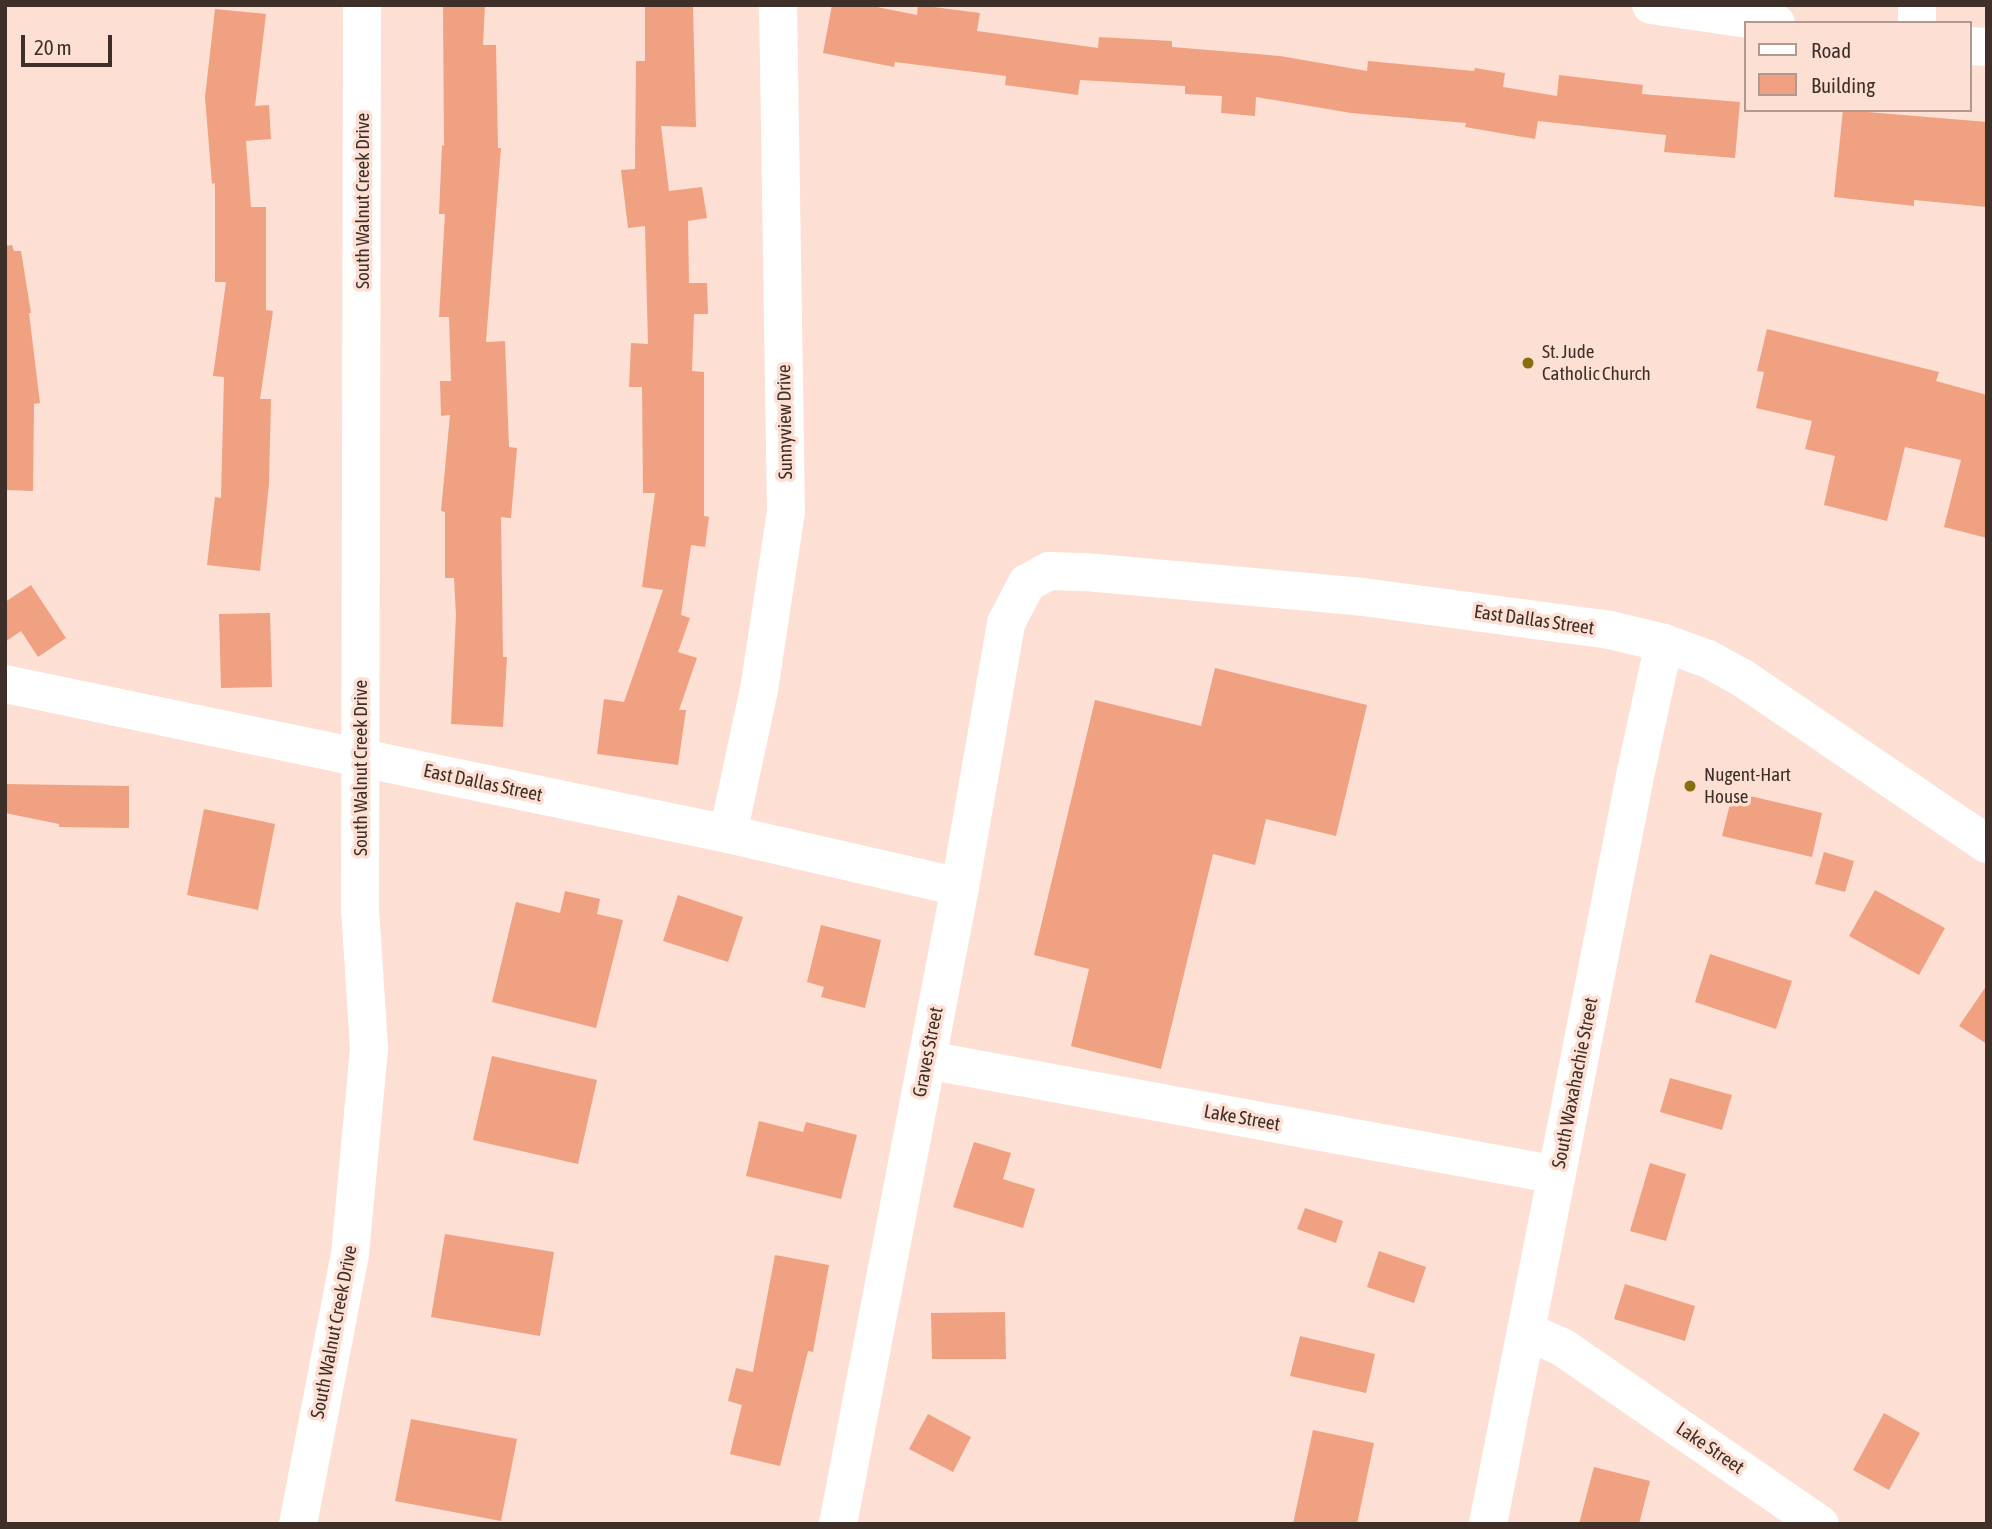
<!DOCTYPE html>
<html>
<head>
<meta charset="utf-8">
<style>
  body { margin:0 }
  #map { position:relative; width:1992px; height:1529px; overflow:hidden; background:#fedfd3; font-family:"Asap Condensed",sans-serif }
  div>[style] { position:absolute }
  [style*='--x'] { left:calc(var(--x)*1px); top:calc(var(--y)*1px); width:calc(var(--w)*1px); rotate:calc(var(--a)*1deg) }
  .building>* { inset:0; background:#f0a181 }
  .minor>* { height:38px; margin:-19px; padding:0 19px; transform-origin:19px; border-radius:19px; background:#fff }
  .dots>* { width:19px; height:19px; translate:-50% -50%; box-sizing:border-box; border:4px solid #fedfd3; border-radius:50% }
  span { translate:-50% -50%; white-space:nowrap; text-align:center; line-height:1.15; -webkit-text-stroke:7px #fedfd3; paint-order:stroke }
  .street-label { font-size:19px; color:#3e2f29 }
  .poi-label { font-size:19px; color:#3e2f29 }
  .left { translate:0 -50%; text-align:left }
  .frame { position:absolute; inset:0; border:7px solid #3e2f29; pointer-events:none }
  .legend { position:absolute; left:1744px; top:21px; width:228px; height:91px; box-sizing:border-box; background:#fedfd3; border:2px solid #b1998f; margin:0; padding:9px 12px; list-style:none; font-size:21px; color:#3e2f29 }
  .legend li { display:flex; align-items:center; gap:14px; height:35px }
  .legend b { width:35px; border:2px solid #b1998f }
  .scale { position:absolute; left:21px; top:35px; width:91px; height:32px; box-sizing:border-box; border:4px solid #3e2f29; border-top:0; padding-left:9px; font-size:21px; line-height:24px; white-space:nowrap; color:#3e2f29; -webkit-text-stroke:5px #fedfd3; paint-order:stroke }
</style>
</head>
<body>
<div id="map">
  <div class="building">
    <i style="clip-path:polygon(443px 5px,485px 5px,483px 45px,496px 45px,498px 148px,501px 148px,486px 342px,505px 341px,509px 447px,517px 448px,511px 518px,501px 517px,503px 657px,507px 657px,503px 727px,451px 724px,456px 615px,454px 578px,445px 578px,445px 512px,441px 511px,450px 415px,441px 416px,440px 381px,451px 381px,449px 317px,439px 317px,445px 214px,439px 214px,442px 145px,444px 146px)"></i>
    <i style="clip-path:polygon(645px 5px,693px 5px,696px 127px,661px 126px,669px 191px,702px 187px,707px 218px,688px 221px,689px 283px,707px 283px,708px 314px,694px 314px,692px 371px,704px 372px,704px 516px,709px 517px,705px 547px,691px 545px,681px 615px,690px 618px,678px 652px,697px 658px,679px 710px,686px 710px,678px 765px,597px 754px,604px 699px,624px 702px,663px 590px,642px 587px,655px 493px,643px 493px,642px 387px,629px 387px,631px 343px,648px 344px,645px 226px,628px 228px,621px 170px,635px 169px,636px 61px,645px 61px)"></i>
    <i style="clip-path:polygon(832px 5px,867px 5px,917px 15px,918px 5px,980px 13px,977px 31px,1098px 48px,1099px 37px,1172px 41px,1172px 47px,1280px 56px,1367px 71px,1368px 61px,1474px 71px,1475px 68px,1505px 73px,1503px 87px,1557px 96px,1559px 75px,1643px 85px,1642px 94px,1740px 102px,1735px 158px,1664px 152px,1666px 135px,1538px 121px,1535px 139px,1465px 127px,1466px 123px,1351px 113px,1256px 97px,1255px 116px,1221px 113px,1222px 96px,1185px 94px,1185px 86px,1080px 80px,1078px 95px,1005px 85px,1006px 76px,895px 62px,894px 67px,823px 53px)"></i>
    <i style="clip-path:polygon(215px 9px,266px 14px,255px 106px,269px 105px,271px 139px,246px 141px,251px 207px,266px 207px,266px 310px,273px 311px,260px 399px,271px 399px,269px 484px,260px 571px,207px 565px,215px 497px,221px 498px,224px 377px,213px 376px,226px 282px,215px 282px,215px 183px,212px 184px,205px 97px)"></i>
    <i style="clip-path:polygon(1843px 110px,1987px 122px,1987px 207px,1914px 200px,1914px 206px,1834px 197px)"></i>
    <i style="clip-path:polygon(12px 245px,14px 251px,21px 251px,31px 313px,29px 313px,40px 403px,34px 404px,33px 491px,5px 490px,5px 246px)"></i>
    <i style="clip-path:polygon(1767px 329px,1939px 372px,1936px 381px,1987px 395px,1987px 538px,1944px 527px,1961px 460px,1905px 447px,1887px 521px,1824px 505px,1835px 456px,1805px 449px,1812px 421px,1756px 408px,1764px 372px,1757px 371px)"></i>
    <i style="clip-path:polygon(31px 585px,66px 638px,38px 657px,21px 631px,5px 642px,5px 602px)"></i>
    <i style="clip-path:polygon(270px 613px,272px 687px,221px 688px,219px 614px)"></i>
    <i style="clip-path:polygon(1215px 668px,1367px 705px,1336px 836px,1266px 819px,1255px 865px,1213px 854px,1161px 1069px,1071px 1046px,1089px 969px,1034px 955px,1095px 700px,1201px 726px)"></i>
    <i style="clip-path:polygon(5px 784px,129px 786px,129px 828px,59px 827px,59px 824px,5px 813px)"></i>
    <i style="clip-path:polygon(1733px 792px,1822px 813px,1812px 857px,1722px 836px)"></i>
    <i style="clip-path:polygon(204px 809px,275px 824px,258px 910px,187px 895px)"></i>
    <i style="clip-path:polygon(1824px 852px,1854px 861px,1845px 892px,1815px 884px)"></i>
    <i style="clip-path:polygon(1875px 890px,1945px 928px,1919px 975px,1849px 936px)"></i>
    <i style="clip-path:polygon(565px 891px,600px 899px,597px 914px,623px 920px,596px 1028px,492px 1002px,516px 902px,560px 913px)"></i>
    <i style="clip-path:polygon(678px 895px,743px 917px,728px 962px,663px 941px)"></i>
    <i style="clip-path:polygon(821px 925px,881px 940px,865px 1008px,821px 997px,824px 987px,807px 982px)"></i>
    <i style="clip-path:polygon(1710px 954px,1792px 981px,1776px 1029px,1695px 1002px)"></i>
    <i style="clip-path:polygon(1987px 985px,1987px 1044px,1959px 1026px)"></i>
    <i style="clip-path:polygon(492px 1056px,597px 1080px,578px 1164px,473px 1140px)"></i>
    <i style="clip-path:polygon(1670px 1078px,1732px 1095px,1722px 1130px,1660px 1112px)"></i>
    <i style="clip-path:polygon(759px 1121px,803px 1132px,806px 1122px,857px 1135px,841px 1199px,746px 1176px)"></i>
    <i style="clip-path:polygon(974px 1142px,1011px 1153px,1003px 1179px,1035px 1189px,1023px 1228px,953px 1207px)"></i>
    <i style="clip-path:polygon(1650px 1163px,1686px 1174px,1666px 1241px,1630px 1231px)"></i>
    <i style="clip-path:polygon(1305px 1208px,1343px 1221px,1336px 1243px,1297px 1229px)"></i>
    <i style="clip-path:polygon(445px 1234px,554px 1252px,540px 1336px,431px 1317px)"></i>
    <i style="clip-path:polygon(1379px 1251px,1426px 1267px,1414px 1303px,1367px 1287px)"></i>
    <i style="clip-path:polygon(775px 1255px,829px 1265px,813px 1352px,808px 1351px,780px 1466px,730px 1454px,742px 1405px,728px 1401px,736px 1368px,753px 1372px)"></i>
    <i style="clip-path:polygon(1625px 1284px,1695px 1306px,1685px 1341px,1614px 1319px)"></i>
    <i style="clip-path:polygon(1005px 1312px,1006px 1359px,932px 1359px,931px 1313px)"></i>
    <i style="clip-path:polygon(1300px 1336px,1375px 1354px,1366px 1393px,1290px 1376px)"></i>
    <i style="clip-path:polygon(1884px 1413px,1920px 1433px,1889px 1490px,1853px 1470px)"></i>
    <i style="clip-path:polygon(928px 1414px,971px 1437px,953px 1472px,909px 1449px)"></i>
    <i style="clip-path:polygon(411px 1419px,517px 1439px,501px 1521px,395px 1501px)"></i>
    <i style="clip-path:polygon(1313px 1430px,1374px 1443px,1357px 1524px,1293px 1524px)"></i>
    <i style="clip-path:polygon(1594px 1467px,1650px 1481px,1639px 1524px,1579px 1524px)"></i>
  </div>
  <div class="minor">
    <i style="--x:1651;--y:5;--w:126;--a:8.2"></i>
    <i style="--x:1917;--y:23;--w:18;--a:-90"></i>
    <i style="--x:1969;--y:46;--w:18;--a:3"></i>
    <i style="--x:5;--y:684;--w:738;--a:11.72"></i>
    <i style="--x:728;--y:834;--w:238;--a:12.9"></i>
    <i style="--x:728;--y:834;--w:147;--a:-77.9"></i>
    <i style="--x:759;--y:690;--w:180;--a:-81.4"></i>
    <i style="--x:786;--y:512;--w:507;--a:-90.9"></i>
    <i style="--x:927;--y:1060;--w:640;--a:10.34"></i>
    <i style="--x:1526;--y:1331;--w:39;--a:24"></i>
    <i style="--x:1562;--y:1347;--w:313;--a:34.5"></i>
    <i style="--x:298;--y:1524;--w:275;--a:-79.1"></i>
    <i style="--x:350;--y:1254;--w:207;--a:-84.7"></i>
    <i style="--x:369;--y:1048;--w:140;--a:-93.7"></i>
    <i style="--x:360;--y:908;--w:903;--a:-89.87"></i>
    <i style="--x:838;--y:1524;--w:649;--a:-79.16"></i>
    <i style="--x:960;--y:887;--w:268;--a:-80.1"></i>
    <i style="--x:1006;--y:623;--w:45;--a:-62.3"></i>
    <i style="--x:1027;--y:583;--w:25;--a:-29"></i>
    <i style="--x:1049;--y:571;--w:36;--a:2"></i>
    <i style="--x:1085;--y:572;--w:279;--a:5.1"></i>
    <i style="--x:1363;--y:597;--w:249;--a:7.6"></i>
    <i style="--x:1610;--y:630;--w:56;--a:13.5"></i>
    <i style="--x:1664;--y:643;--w:47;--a:20"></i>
    <i style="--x:1708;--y:659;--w:38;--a:29"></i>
    <i style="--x:1741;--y:677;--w:297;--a:34.2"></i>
    <i style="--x:1488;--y:1524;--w:762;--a:-78.88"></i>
    <i style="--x:1635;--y:776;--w:136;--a:-77.7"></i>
  </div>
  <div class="dots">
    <i style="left:1528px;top:363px;background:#876f0f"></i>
    <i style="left:1690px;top:786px;background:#876f0f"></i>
  </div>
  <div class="street-label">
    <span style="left:363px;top:201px;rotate:-90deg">South Walnut Creek Drive</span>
    <span style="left:785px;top:422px;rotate:-91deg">Sunnyview Drive</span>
    <span style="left:1534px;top:620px;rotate:8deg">East Dallas Street</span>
    <span style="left:361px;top:768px;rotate:-90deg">South Walnut Creek Drive</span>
    <span style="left:483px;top:783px;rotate:12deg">East Dallas Street</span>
    <span style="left:928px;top:1052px;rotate:-79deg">Graves Street</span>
    <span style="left:1575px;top:1083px;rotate:-79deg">South Waxahachie Street</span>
    <span style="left:1242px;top:1118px;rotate:10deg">Lake Street</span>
    <span style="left:334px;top:1332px;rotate:-79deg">South Walnut Creek Drive</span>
    <span style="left:1710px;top:1448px;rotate:34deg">Lake Street</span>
  </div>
  <div class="poi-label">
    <span class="left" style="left:1542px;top:363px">St. Jude<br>Catholic Church</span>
    <span class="left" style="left:1704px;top:786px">Nugent-Hart<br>House</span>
  </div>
  <div class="frame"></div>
  <ul class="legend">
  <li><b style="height:9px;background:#fff"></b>Road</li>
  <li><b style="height:19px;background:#f0a181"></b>Building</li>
  </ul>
  <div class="scale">20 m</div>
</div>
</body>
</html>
